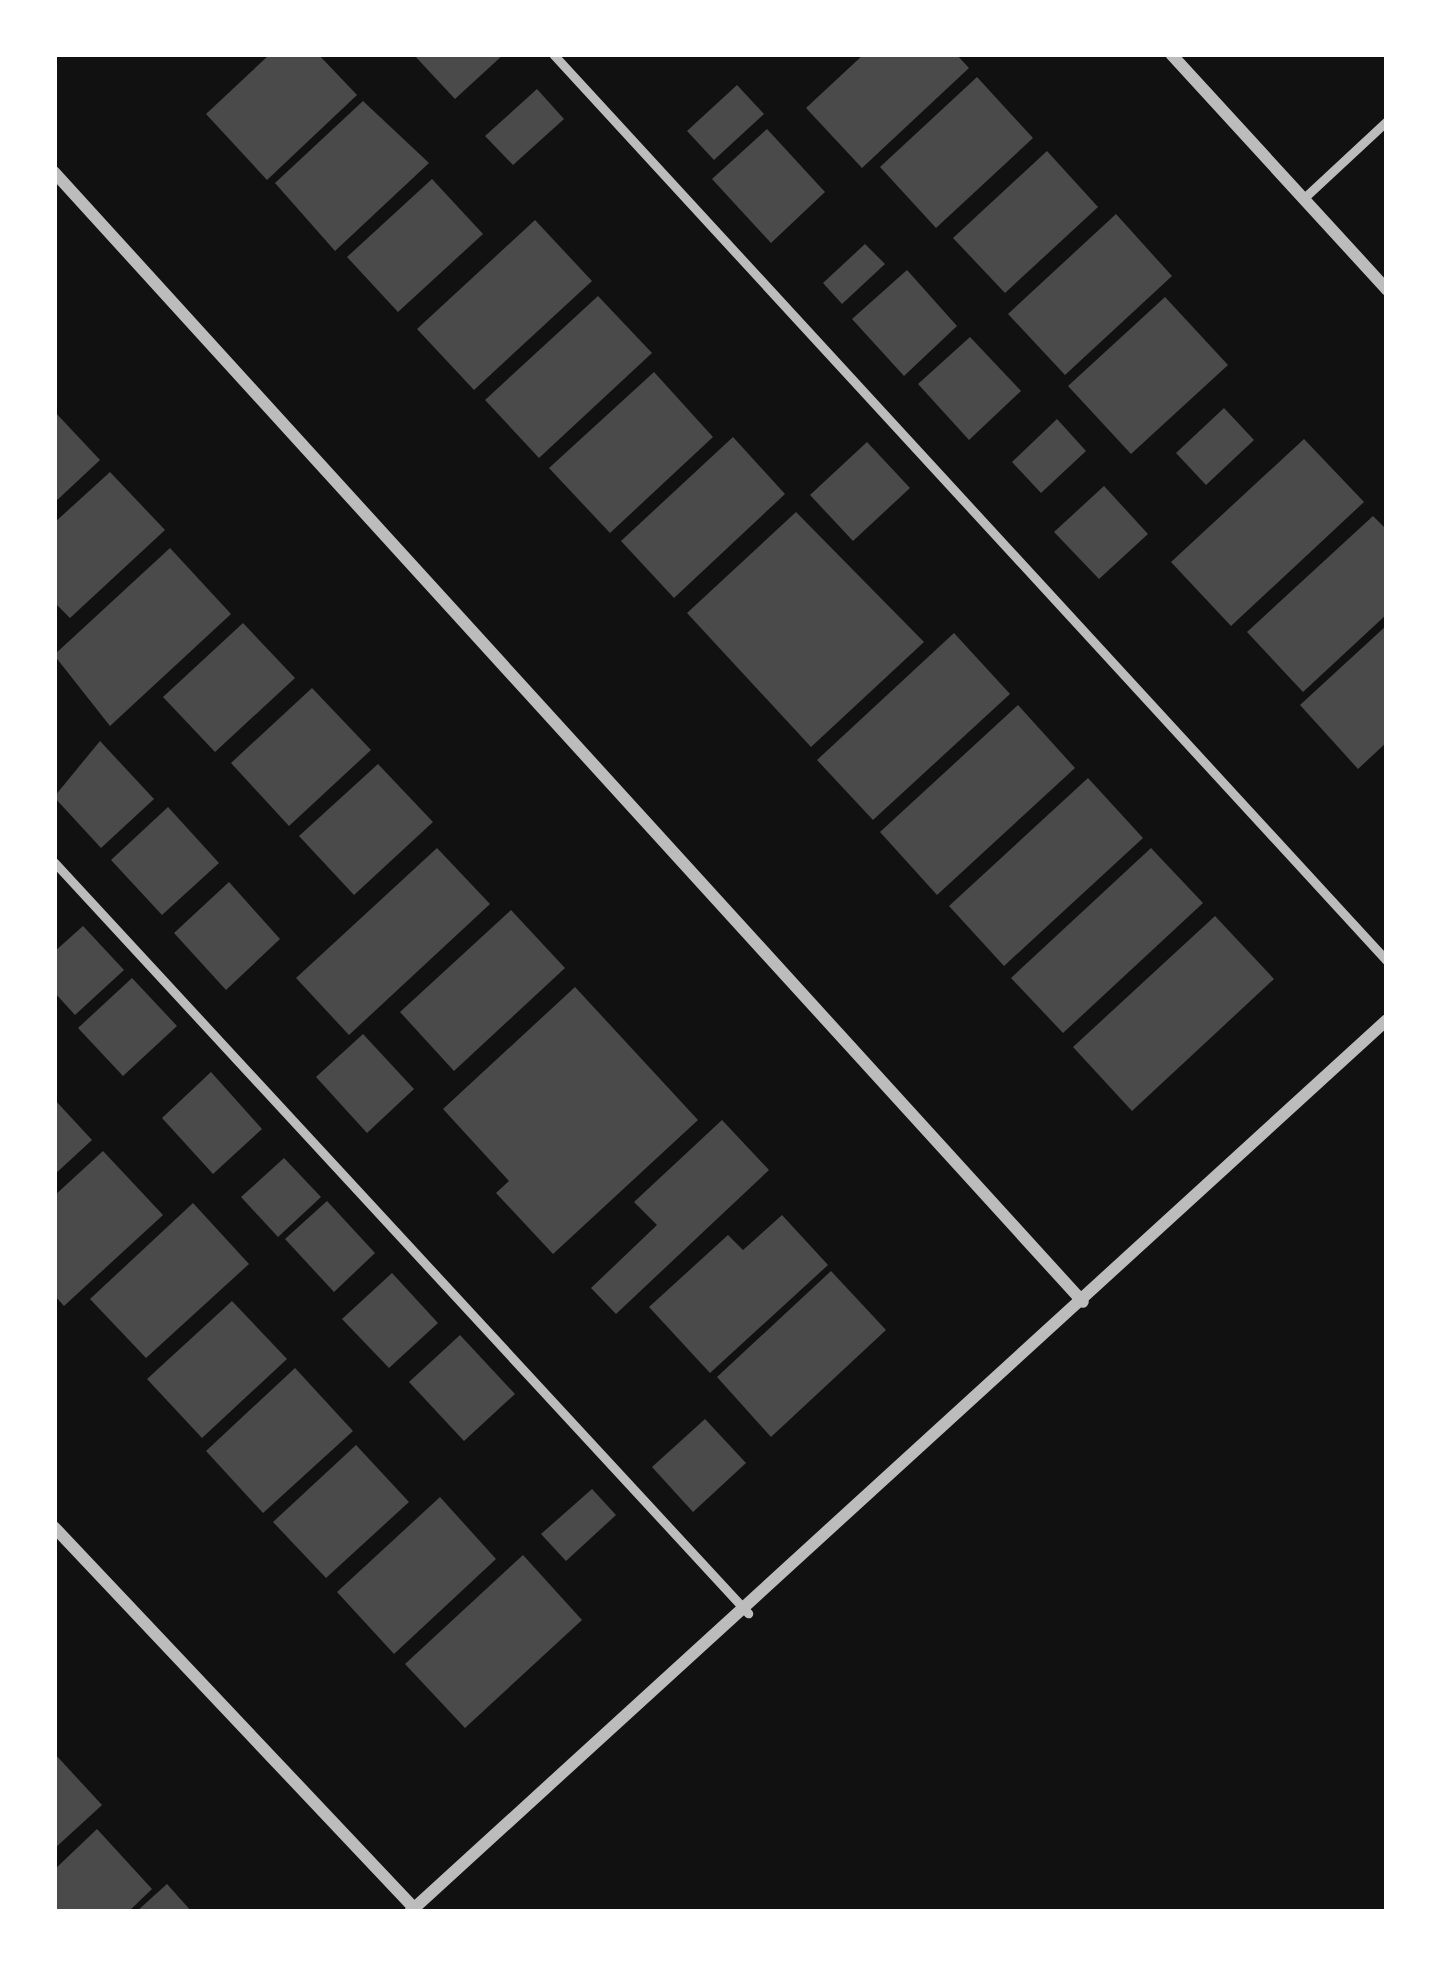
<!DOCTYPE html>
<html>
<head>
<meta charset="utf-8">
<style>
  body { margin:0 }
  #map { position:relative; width:1441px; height:1966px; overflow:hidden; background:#111; font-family:"Titillium Web",sans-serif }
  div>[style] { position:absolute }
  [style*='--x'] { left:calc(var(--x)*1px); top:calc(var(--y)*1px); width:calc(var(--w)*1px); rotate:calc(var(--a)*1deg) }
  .building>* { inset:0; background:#4a4a4a }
  .service>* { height:9px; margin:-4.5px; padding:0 4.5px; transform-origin:4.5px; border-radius:4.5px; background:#bcbcbc }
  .minor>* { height:12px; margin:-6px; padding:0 6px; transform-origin:6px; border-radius:6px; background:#bcbcbc }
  span { translate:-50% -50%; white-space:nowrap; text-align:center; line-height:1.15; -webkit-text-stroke:9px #fff; paint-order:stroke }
  .frame { position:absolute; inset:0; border:57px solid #fff; pointer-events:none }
</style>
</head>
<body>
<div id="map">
  <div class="building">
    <i style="clip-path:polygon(270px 54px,318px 54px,357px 95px,267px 180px,206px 114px)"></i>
    <i style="clip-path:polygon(413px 54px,504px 54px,455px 99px)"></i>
    <i style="clip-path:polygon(864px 54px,956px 54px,969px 68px,862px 168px,806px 108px)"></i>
    <i style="clip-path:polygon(977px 77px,1033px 138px,936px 228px,880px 167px)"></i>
    <i style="clip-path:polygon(737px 85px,764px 114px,714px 160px,687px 131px)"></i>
    <i style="clip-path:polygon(537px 89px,564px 119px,513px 165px,485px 136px)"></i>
    <i style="clip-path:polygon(363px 101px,429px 163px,335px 251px,275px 183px)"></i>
    <i style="clip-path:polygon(767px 129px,825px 192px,771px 243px,712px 179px)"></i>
    <i style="clip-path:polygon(1047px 151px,1098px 207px,1005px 293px,953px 238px)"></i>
    <i style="clip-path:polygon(432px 179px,483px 234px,398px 312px,347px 257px)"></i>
    <i style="clip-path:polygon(1116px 214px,1172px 276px,1065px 375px,1008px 314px)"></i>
    <i style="clip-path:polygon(535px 220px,592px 281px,474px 390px,417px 329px)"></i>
    <i style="clip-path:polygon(865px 244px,885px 264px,842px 304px,823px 283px)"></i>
    <i style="clip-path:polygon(907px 270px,957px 326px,904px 376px,852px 319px)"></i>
    <i style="clip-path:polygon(598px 296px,652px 353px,539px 458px,485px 400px)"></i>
    <i style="clip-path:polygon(1165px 297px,1228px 365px,1131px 454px,1068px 386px)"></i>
    <i style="clip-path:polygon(970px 337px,1021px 391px,969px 440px,918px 384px)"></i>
    <i style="clip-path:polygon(654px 372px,713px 437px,610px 533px,549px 468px)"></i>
    <i style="clip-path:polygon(1224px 408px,1254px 440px,1206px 485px,1176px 453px)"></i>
    <i style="clip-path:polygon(54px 411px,100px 460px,54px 503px)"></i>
    <i style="clip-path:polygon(1057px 419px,1086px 451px,1041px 493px,1012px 462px)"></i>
    <i style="clip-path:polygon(733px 437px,785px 494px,674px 598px,621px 541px)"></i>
    <i style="clip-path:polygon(1304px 439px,1364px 502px,1231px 626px,1171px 562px)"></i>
    <i style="clip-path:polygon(867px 442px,910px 488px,853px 541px,810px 495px)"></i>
    <i style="clip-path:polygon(110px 472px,165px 530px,70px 618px,54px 602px,54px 523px)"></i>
    <i style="clip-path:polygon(1104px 486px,1148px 534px,1099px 579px,1054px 532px)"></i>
    <i style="clip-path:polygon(796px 512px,924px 642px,811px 747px,687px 613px)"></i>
    <i style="clip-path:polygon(1373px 516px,1387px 530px,1387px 614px,1303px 692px,1247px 632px)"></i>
    <i style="clip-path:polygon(170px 548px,231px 614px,110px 726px,54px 655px)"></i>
    <i style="clip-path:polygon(243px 623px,295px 678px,215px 752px,163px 697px)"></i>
    <i style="clip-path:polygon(1387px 625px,1387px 742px,1358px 769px,1300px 705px)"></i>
    <i style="clip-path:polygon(954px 633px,1010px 694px,873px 820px,817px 760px)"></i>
    <i style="clip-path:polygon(312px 688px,371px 750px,289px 826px,231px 763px)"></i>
    <i style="clip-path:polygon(1018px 705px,1075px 768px,937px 895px,880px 832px)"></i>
    <i style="clip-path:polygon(100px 741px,154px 799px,101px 848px,54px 797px)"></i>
    <i style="clip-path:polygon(378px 764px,433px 822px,354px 895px,299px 836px)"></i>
    <i style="clip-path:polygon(1088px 778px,1143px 838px,1004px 966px,949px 906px)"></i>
    <i style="clip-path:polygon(168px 807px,219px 863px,162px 915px,111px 860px)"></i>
    <i style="clip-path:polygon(437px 848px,490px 904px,349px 1035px,296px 978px)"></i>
    <i style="clip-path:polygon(1151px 848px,1203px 903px,1063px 1033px,1011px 978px)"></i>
    <i style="clip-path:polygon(229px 882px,280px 939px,226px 990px,174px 933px)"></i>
    <i style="clip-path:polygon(511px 910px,565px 968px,454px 1071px,400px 1012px)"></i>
    <i style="clip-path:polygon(1215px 916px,1274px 979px,1132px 1111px,1073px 1047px)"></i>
    <i style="clip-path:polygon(83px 926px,124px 970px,75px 1015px,54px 992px,54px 952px)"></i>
    <i style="clip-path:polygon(132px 978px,177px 1026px,123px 1076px,78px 1028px)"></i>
    <i style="clip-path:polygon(575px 987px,698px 1120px,553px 1254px,496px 1193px,509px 1181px,443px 1109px)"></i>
    <i style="clip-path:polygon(363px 1034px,414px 1089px,367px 1133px,316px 1077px)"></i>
    <i style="clip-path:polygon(211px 1072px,262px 1129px,213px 1174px,162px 1118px)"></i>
    <i style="clip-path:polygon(54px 1099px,92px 1140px,54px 1175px)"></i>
    <i style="clip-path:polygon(722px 1120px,769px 1170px,616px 1314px,591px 1288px,657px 1225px,634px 1202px)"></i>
    <i style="clip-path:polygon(103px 1151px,163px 1215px,64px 1306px,54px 1295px,54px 1196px)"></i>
    <i style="clip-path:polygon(284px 1158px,321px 1197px,278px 1237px,241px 1197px)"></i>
    <i style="clip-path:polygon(327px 1201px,375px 1253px,334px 1292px,285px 1239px)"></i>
    <i style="clip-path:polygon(193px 1203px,249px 1264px,146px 1358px,90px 1299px)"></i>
    <i style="clip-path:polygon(782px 1215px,828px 1265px,710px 1373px,649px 1307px,728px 1235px,743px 1250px)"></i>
    <i style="clip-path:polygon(831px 1271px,886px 1330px,771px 1437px,717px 1377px)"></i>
    <i style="clip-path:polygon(392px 1273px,438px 1323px,389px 1368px,342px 1319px)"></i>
    <i style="clip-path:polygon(232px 1301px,287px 1359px,202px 1438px,147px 1379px)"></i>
    <i style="clip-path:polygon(460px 1335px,515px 1394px,464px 1441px,409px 1382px)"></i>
    <i style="clip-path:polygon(295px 1368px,353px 1431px,263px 1513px,206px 1451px)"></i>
    <i style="clip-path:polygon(705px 1419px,746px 1463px,693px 1512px,652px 1467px)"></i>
    <i style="clip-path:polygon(356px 1445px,409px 1502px,326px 1578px,273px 1522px)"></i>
    <i style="clip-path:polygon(592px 1489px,616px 1515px,566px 1561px,541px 1534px)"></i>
    <i style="clip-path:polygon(440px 1497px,496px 1559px,394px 1654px,337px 1592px)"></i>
    <i style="clip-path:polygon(523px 1555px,582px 1620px,465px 1728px,405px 1664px)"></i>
    <i style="clip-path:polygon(54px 1753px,102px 1805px,54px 1849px)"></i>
    <i style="clip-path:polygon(97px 1829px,152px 1889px,128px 1912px,54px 1912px,54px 1870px)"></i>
    <i style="clip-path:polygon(167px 1884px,192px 1912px,136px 1912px)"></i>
  </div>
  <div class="service">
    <i style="--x:553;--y:54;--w:1232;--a:47.4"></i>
    <i style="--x:1304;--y:198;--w:113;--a:-42.9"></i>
    <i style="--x:54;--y:862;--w:1023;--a:47.26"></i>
  </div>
  <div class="minor">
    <i style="--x:1171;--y:54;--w:320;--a:47.5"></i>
    <i style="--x:54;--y:172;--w:1528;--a:47.68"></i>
    <i style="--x:54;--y:1527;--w:524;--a:46.62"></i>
    <i style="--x:410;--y:1912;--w:1323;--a:-42.4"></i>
  </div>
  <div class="frame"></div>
</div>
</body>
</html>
